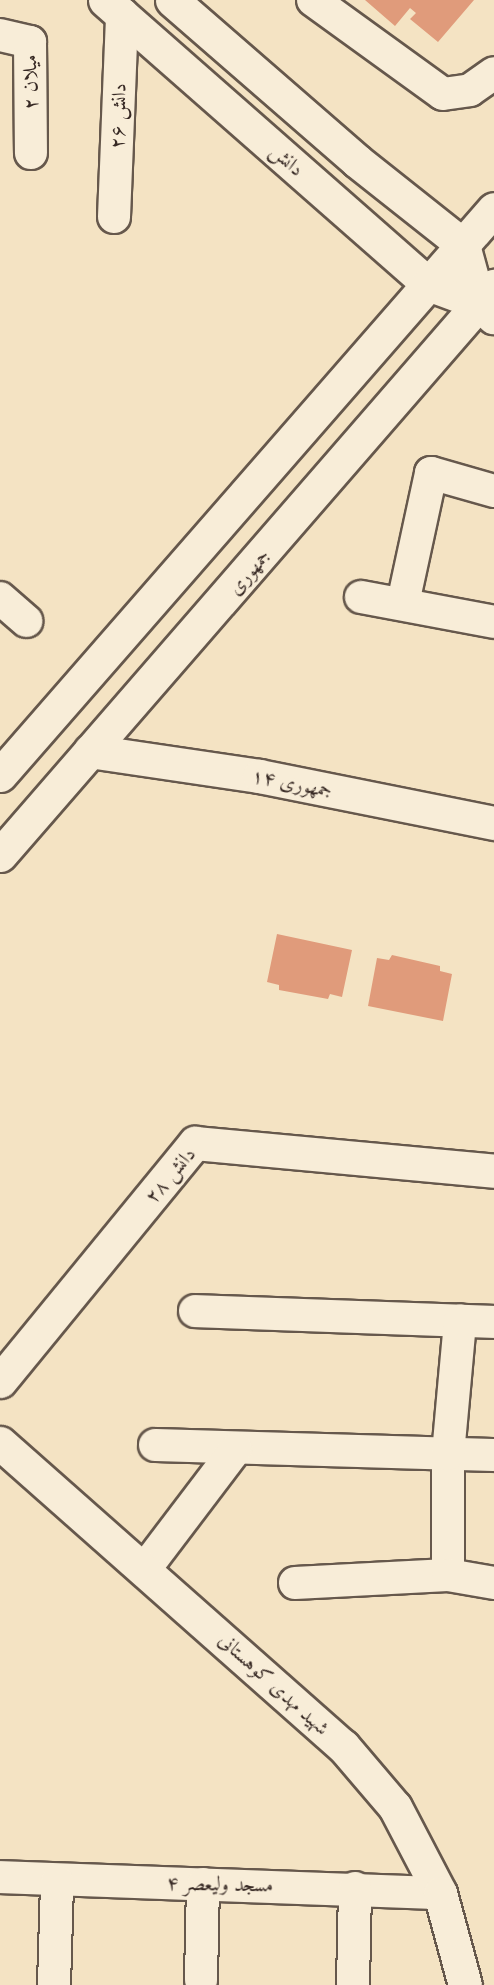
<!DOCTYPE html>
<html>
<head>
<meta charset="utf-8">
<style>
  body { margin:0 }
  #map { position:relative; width:494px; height:1985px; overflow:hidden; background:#f4e3c3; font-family:Cardo,Amiri,serif }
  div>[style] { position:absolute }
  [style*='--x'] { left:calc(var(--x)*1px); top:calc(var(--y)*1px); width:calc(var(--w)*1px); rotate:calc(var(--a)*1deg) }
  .building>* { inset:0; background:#e09b7b }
  .roads { filter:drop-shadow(2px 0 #66584c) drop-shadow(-2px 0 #66584c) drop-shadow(0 2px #66584c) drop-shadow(0 -2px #66584c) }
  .minor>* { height:32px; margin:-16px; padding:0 16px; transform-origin:16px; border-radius:16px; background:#f8edd8 }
  .tertiary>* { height:33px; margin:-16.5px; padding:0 16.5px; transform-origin:16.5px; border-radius:16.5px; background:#f8edd8 }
  .secondary>* { height:33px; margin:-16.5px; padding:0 16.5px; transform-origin:16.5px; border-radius:16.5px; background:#f8edd8 }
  span { translate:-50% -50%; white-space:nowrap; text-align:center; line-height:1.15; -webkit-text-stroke:4.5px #f8edd8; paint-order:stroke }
  .street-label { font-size:20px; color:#372924 }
</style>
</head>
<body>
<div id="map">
  <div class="building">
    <i style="clip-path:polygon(365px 0,474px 0,438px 42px,410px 19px,416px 13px,410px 8px,395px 26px)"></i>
    <i style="clip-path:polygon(277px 934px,352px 950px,342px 997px,330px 994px,328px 999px,279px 990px,279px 985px,267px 982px)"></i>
    <i style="clip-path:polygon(392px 955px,440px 966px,440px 971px,452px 974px,443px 1021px,368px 1006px,377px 958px,389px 960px)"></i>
  </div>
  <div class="roads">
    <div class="minor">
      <i style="--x:313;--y:0;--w:160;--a:35.9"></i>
      <i style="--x:443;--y:94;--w:27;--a:-8"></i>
      <i style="--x:470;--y:90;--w:29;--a:-35"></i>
      <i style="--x:0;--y:35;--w:31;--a:13"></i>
      <i style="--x:30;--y:42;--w:111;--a:89.5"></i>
      <i style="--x:114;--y:217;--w:203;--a:-87.7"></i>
      <i style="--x:361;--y:597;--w:135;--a:10.6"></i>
      <i style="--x:0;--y:598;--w:35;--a:41"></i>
      <i style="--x:403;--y:603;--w:133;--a:-77.8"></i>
      <i style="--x:431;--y:473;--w:66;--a:15.9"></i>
      <i style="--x:195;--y:1311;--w:299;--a:2.1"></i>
      <i style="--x:155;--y:1445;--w:339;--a:1.7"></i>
      <i style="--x:144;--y:1570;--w:152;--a:-52.8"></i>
      <i style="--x:448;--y:1575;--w:121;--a:-90"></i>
      <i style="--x:448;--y:1454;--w:134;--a:-84.8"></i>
      <i style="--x:295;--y:1583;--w:153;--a:-3"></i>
      <i style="--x:448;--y:1575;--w:47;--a:9.9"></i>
      <i style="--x:0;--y:1877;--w:440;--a:2.1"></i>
      <i style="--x:201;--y:1980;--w:96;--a:-88.8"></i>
      <i style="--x:54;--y:1985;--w:104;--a:-88.3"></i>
      <i style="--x:353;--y:1985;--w:97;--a:-88.8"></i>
    </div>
    <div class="tertiary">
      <i style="--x:90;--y:751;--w:171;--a:8.4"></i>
      <i style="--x:259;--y:776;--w:240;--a:11.3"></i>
      <i style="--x:0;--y:1381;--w:308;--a:-50.7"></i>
      <i style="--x:195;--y:1143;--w:300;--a:5.3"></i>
      <i style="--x:0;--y:1443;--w:458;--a:41.5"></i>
      <i style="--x:343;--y:1746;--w:80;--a:49.6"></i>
      <i style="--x:395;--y:1807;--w:97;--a:62.4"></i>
      <i style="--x:440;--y:1893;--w:95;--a:74.8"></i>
    </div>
    <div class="secondary">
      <i style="--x:105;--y:0;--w:430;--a:41.3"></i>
      <i style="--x:428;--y:284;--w:54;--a:20.4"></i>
      <i style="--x:479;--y:303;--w:20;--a:45"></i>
      <i style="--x:172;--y:0;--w:245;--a:41"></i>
      <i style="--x:357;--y:161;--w:135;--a:38.4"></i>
      <i style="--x:463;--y:245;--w:60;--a:74.6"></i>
      <i style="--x:0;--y:775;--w:751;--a:-48.89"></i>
      <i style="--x:0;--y:855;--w:754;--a:-49.04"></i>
    </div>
  </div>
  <div class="street-label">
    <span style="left:30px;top:82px;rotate:-91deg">میلان ۲</span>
    <span style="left:118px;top:116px;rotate:-88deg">دانش ۲۶</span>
    <span style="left:287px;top:160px;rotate:41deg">دانش</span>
    <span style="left:249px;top:572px;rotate:-49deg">جمهوری</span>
    <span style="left:292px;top:783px;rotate:11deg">جمهوری ۱۴</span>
    <span style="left:170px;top:1175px;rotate:-49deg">دانش ۲۸</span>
    <span style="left:274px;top:1684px;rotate:42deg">شهید مهدی کوهستانی</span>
    <span style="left:220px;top:1884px;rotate:1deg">مسجد ولیعصر ۴</span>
  </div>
</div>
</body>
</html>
